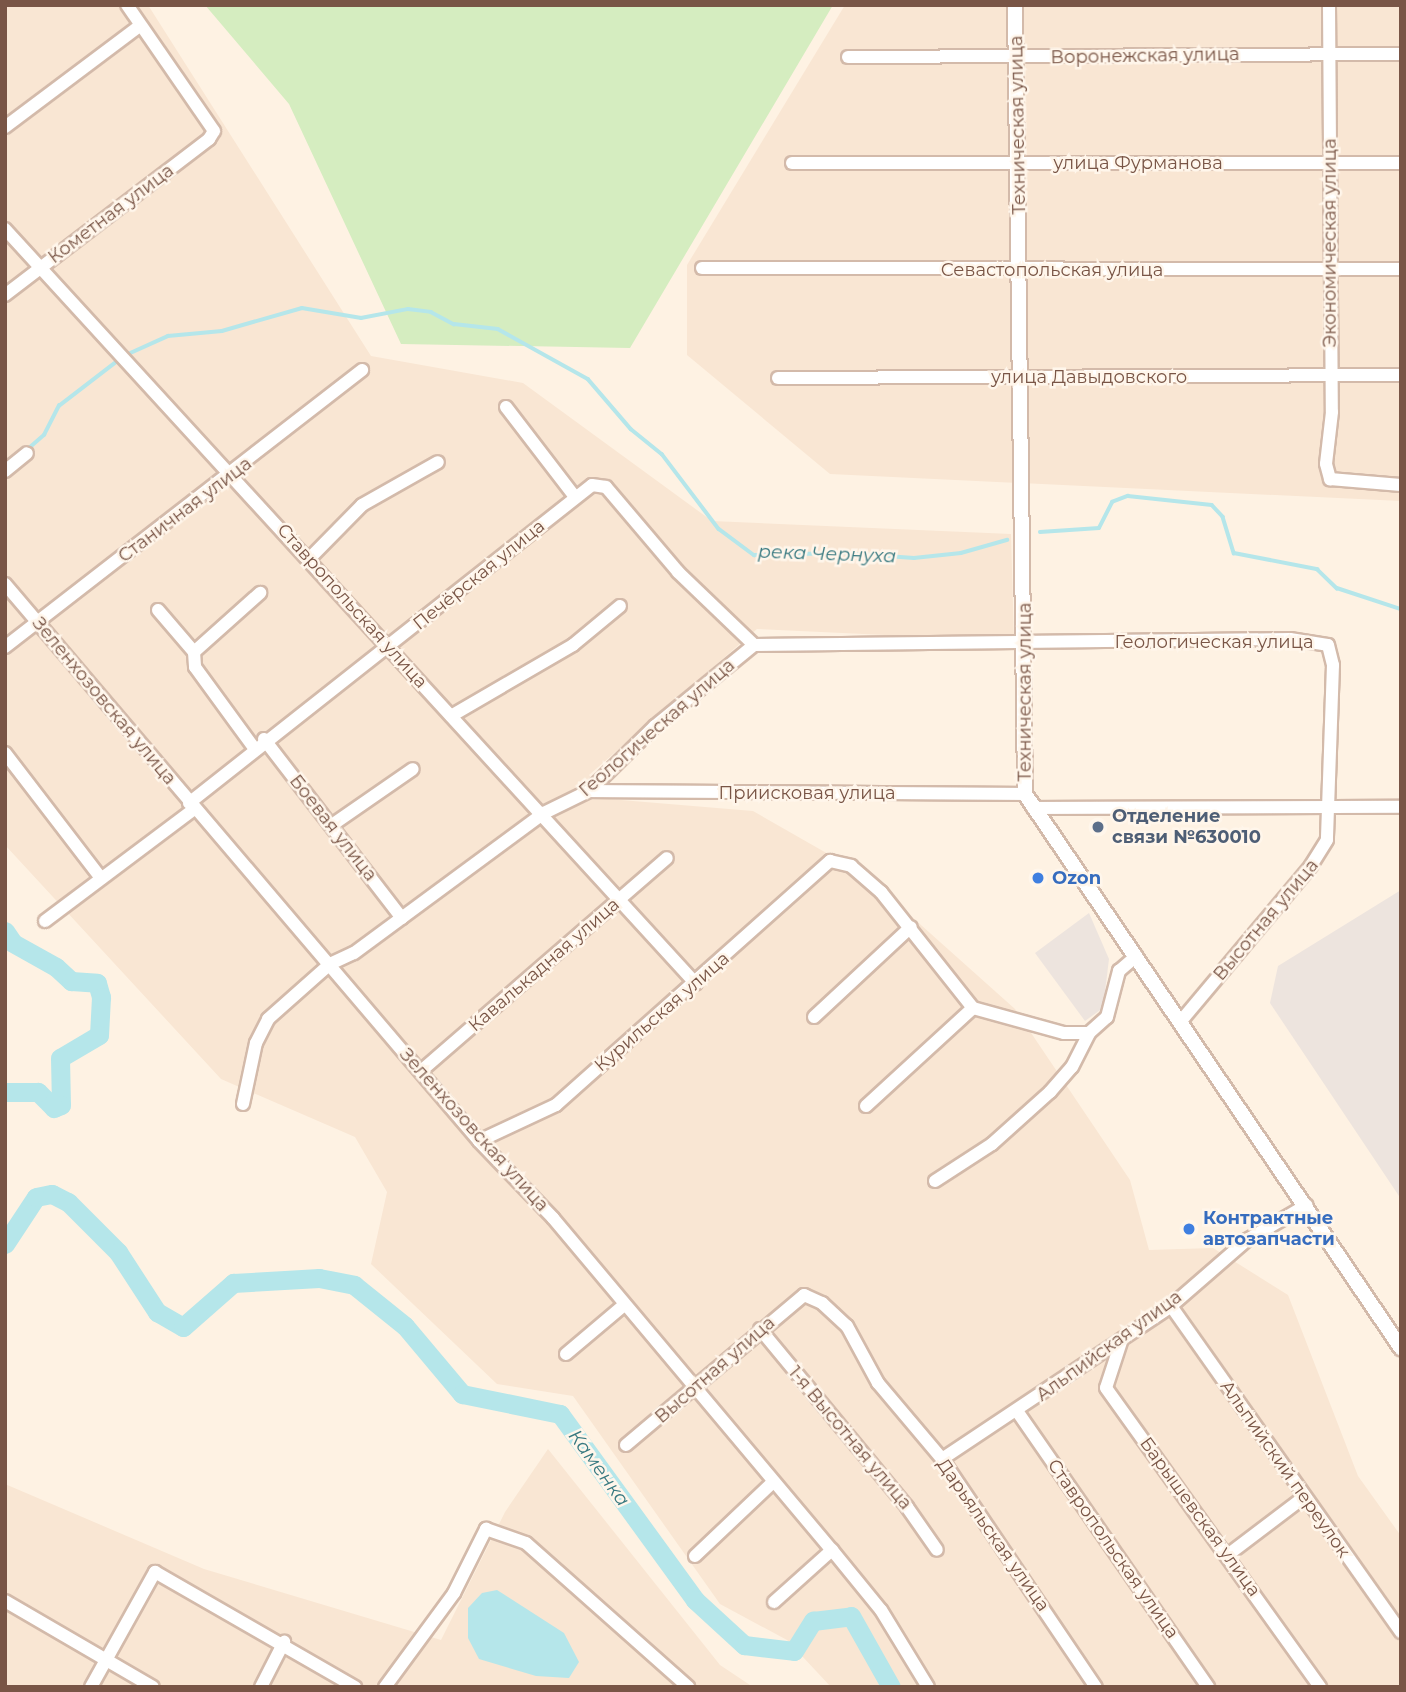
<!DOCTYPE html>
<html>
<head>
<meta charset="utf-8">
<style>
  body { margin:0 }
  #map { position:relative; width:1406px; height:1692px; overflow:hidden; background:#fef2e3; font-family:Montserrat,sans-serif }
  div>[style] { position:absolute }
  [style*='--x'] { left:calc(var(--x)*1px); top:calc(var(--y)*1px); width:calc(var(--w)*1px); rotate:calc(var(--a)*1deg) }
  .residential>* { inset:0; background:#f9e6d3 }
  .industrial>* { inset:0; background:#ede4de }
  .green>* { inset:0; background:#d5edc0 }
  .water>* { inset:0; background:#b5e6ea }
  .stream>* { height:3.5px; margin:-1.75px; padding:0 1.75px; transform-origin:1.75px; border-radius:1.75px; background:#b5e6ea }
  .river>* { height:19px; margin:-9.5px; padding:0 9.5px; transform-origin:9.5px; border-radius:9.5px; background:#b5e6ea }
  .roads { filter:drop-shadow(2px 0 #d3baaa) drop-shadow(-2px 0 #d3baaa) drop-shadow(0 2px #d3baaa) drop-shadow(0 -2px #d3baaa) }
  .minor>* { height:12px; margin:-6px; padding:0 6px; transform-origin:6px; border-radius:6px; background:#fff }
  .tertiary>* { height:14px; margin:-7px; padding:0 7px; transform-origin:7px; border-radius:7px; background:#fff }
  .dots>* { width:19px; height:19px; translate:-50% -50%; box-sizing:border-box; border:4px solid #fff6eb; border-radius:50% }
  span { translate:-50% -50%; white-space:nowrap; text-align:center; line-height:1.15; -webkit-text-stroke:5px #fff6eb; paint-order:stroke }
  .street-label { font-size:18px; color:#795546 }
  .service-label { font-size:18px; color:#4e5e75; font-weight:700 }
  .left { translate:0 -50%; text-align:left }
  .shop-label { font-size:18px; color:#366cbe; font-weight:700 }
  .water-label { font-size:19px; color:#387980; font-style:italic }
  .frame { position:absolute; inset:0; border:7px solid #795546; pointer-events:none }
</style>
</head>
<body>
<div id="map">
  <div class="residential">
    <i style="clip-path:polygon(5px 5px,148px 5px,371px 356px,523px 383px,712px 521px,1011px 534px,1014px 641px,757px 629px,589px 775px,609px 799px,753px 811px,865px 875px,1015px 1009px,1130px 1180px,1149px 1250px,1213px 1248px,1288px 1295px,1358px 1476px,1401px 1536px,1401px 1687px,831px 1687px,787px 1640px,720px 1604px,573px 1396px,497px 1384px,371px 1264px,387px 1192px,355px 1137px,221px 1079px,5px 845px)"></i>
    <i style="clip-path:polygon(845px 5px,1401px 5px,1401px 501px,830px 474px,687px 355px,687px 265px)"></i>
    <i style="clip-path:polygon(548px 1449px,720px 1665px,753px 1687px,5px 1687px,5px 1484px,204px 1569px,441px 1640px,505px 1512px)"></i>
  </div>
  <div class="industrial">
    <i style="clip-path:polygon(1401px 890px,1401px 1199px,1270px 1003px,1278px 966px)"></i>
    <i style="clip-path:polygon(1089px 913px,1109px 959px,1103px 1008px,1085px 1021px,1035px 953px)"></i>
  </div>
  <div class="green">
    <i style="clip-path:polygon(205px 5px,833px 5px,630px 348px,401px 344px,289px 104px)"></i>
  </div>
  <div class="water">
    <i style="clip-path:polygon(497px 1590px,564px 1633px,579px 1662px,569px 1678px,536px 1676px,479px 1659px,468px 1638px,468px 1608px,482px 1593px)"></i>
  </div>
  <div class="stream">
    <i style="--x:126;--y:355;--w:46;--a:-24.3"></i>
    <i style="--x:168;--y:336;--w:54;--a:-5.3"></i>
    <i style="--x:222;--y:331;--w:83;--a:-16"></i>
    <i style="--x:302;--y:308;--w:60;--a:9.6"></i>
    <i style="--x:361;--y:318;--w:48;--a:-10.8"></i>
    <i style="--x:408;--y:309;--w:23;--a:7"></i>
    <i style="--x:431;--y:312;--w:26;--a:28"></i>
    <i style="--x:454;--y:324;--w:44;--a:6.5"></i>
    <i style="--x:498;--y:329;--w:103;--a:29.1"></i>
    <i style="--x:588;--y:379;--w:66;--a:49.3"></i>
    <i style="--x:631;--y:429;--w:40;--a:39"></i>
    <i style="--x:662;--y:454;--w:94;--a:52.8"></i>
    <i style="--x:719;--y:529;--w:44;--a:36.6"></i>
    <i style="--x:754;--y:555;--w:90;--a:-1.3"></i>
    <i style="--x:844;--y:553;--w:70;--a:4.1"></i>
    <i style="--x:914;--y:558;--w:47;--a:-6.1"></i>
    <i style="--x:961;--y:553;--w:48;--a:-15.8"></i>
    <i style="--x:29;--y:448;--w:20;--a:-41"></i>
    <i style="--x:44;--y:435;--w:33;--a:-63"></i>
    <i style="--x:59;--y:406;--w:77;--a:-37.6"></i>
    <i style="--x:1040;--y:532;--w:59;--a:-3.9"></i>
    <i style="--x:1099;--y:528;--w:29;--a:-63"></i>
    <i style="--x:1112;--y:502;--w:17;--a:-21"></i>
    <i style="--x:1128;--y:496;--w:84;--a:6.1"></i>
    <i style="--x:1212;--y:505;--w:16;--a:47"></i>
    <i style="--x:1223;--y:517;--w:38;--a:73"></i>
    <i style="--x:1234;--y:553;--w:85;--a:10.9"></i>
    <i style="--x:1317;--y:569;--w:28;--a:44"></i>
    <i style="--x:1337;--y:588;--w:67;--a:18.2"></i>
  </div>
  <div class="river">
    <i style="--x:5;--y:931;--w:14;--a:56"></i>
    <i style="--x:13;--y:943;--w:49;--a:29.2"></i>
    <i style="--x:56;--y:967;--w:21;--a:43"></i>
    <i style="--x:71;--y:981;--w:26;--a:4"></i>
    <i style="--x:97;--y:983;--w:15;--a:74"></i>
    <i style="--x:101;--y:997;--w:38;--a:93"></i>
    <i style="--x:99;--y:1035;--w:45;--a:149.5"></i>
    <i style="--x:60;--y:1058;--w:47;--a:88.8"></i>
    <i style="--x:61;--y:1105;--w:8;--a:157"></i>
    <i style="--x:54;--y:1108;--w:23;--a:-135"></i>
    <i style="--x:38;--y:1092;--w:33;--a:180"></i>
    <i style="--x:5;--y:1244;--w:56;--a:-56.6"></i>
    <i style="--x:36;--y:1197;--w:16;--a:-11"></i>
    <i style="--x:52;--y:1194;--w:18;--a:27"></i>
    <i style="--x:68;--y:1202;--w:71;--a:45"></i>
    <i style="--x:118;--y:1252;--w:72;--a:57"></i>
    <i style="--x:157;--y:1312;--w:30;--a:30"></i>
    <i style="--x:183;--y:1327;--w:67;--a:-41.3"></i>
    <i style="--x:233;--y:1283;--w:86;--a:-3.3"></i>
    <i style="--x:319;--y:1278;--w:36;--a:11"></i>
    <i style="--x:354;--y:1285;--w:65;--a:38.8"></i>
    <i style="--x:405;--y:1326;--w:89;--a:50"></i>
    <i style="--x:462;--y:1394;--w:100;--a:11.5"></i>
    <i style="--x:560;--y:1414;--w:230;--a:54"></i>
    <i style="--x:695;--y:1600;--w:67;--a:42.6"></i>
    <i style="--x:744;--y:1645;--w:50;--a:6.8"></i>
    <i style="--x:794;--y:1651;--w:36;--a:-58"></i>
    <i style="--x:813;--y:1621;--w:38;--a:-7"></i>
    <i style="--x:851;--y:1616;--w:81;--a:60.6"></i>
  </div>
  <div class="roads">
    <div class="minor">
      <i style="--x:1329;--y:5;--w:407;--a:89.6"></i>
      <i style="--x:1332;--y:412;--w:52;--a:96.6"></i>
      <i style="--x:1326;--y:464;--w:16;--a:75"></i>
      <i style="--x:1330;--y:479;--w:71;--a:4.8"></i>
      <i style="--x:848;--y:57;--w:553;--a:-0.31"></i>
      <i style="--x:5;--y:127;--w:166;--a:-36.9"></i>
      <i style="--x:792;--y:163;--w:609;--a:0"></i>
      <i style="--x:5;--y:229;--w:1023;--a:47.53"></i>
      <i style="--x:702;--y:268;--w:699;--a:0.08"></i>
      <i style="--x:5;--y:295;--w:257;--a:-37.4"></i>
      <i style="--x:209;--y:139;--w:9;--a:-58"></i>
      <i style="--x:214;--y:131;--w:153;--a:-124.6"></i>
      <i style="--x:778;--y:378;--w:623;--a:-0.28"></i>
      <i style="--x:506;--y:407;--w:113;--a:52.5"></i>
      <i style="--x:5;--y:471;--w:28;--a:-39"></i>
      <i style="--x:310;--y:558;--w:74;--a:-45.5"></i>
      <i style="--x:362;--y:505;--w:87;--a:-29.5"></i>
      <i style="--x:5;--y:584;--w:731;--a:49.6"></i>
      <i style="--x:479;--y:1141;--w:107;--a:46.1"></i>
      <i style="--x:553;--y:1218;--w:434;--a:50"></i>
      <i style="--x:832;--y:1550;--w:77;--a:50.8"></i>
      <i style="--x:881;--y:1610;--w:90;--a:58.6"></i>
      <i style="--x:158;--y:610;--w:55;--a:49.4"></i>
      <i style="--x:194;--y:652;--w:15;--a:86"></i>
      <i style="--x:195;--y:667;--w:100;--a:53.9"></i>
      <i style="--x:5;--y:647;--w:452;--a:-37.8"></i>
      <i style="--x:194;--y:652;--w:89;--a:-41.8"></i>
      <i style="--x:451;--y:716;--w:141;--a:-30.2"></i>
      <i style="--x:573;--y:645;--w:61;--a:-39.7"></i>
      <i style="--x:264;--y:739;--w:226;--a:52.4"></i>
      <i style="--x:5;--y:753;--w:158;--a:52.5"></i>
      <i style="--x:589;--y:791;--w:436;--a:0.4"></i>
      <i style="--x:189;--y:803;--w:513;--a:-38.28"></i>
      <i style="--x:592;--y:485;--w:14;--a:8"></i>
      <i style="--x:606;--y:487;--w:111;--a:49.7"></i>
      <i style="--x:678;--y:572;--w:105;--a:43.8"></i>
      <i style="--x:1033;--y:808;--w:368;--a:-0.2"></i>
      <i style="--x:332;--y:825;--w:98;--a:-34.7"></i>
      <i style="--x:45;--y:921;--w:186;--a:-36.9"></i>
      <i style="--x:814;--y:1017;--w:132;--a:-42.9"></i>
      <i style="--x:421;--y:1071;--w:325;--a:-40.9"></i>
      <i style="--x:243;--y:1104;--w:62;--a:-78"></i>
      <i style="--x:256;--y:1043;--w:27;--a:-63"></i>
      <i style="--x:268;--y:1019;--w:83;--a:-41.6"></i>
      <i style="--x:330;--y:964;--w:26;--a:-25"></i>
      <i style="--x:354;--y:953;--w:236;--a:-36.4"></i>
      <i style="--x:544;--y:813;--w:50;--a:-26.1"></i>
      <i style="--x:589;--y:791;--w:93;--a:-44.6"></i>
      <i style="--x:655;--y:726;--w:128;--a:-39.3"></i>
      <i style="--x:754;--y:645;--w:536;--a:-0.64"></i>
      <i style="--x:1290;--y:639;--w:38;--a:9"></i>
      <i style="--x:1328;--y:645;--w:21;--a:76"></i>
      <i style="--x:1333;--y:665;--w:175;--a:92"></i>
      <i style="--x:1327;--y:840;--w:31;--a:122"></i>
      <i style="--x:1311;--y:866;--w:201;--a:130"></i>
      <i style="--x:866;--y:1106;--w:145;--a:-42.5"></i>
      <i style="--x:479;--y:1141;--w:85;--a:-25.1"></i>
      <i style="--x:556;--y:1105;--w:367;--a:-41.7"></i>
      <i style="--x:830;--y:861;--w:22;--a:13"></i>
      <i style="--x:851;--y:866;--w:40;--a:41"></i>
      <i style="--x:881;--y:892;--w:148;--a:51.6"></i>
      <i style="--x:973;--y:1008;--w:94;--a:15.4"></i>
      <i style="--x:1064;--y:1033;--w:25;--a:0"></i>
      <i style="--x:1089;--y:1033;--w:24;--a:-42"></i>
      <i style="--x:1107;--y:1017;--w:48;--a:-75.4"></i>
      <i style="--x:1119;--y:971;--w:23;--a:-41"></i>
      <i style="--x:935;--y:1181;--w:68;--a:-33"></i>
      <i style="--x:992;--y:1144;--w:78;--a:-41.9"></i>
      <i style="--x:1050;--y:1092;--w:33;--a:-49"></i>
      <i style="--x:1072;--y:1067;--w:38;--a:-63"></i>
      <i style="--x:1171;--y:1306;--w:399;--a:54.8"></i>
      <i style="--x:760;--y:1329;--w:231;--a:50.4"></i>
      <i style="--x:907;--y:1507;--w:52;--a:55.1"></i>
      <i style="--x:1121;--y:1342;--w:48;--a:108.1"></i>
      <i style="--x:1106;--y:1388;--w:368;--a:54.4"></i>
      <i style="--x:566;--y:1354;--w:75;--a:-40.1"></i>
      <i style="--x:1017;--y:1411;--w:336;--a:55.3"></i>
      <i style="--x:626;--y:1445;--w:233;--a:-40.1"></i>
      <i style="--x:804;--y:1295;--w:20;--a:24"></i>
      <i style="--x:822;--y:1303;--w:34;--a:43"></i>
      <i style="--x:847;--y:1326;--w:65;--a:61.5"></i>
      <i style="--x:878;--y:1383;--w:99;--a:49.9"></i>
      <i style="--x:942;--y:1459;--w:275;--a:56"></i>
      <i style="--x:942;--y:1459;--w:275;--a:-33.7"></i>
      <i style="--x:1171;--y:1306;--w:101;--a:-41"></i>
      <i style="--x:1247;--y:1240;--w:69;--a:-30.3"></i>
      <i style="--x:1229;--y:1554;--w:94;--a:-37.2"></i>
      <i style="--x:695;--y:1556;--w:106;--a:-43.5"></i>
      <i style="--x:5;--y:1601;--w:171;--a:30.2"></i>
      <i style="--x:774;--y:1602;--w:78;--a:-41.9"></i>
      <i style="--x:91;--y:1687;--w:132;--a:-60.9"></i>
      <i style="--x:155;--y:1572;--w:231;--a:29.9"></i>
      <i style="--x:261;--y:1687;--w:51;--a:-62.9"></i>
      <i style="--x:385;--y:1687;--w:117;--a:-53.7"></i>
      <i style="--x:454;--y:1593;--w:72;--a:-63.4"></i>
      <i style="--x:486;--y:1529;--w:42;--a:19.3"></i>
      <i style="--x:526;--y:1543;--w:217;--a:41.6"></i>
    </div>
    <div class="tertiary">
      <i style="--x:1015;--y:5;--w:789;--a:89.27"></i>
      <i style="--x:1025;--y:794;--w:670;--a:55.84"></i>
    </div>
  </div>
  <div class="dots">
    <i style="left:1098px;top:827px;background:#5c6f8a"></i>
    <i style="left:1038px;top:878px;background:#3f7fe0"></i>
    <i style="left:1189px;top:1229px;background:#3f7fe0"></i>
  </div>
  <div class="street-label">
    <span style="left:1145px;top:56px;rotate:-1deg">Воронежская улица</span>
    <span style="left:1018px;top:125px;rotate:-91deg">Техническая улица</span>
    <span style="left:1138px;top:163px">улица Фурманова</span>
    <span style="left:111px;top:214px;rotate:-37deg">Кометная улица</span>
    <span style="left:1330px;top:243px;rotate:-90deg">Экономическая улица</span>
    <span style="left:1052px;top:270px">Севастопольская улица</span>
    <span style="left:1089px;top:377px">улица Давыдовского</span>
    <span style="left:185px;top:510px;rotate:-37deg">Станичная улица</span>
    <span style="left:479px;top:575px;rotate:-39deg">Печёрская улица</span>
    <span style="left:352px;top:606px;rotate:48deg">Ставропольская улица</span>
    <span style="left:1214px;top:642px">Геологическая улица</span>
    <span style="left:1025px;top:692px;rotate:-90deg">Техническая улица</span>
    <span style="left:104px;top:701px;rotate:50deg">Зеленхозовская улица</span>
    <span style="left:657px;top:728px;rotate:-41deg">Геологическая улица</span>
    <span style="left:807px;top:793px">Приисковая улица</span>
    <span style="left:333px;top:828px;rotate:52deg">Боевая улица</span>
    <span style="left:1266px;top:920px;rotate:-50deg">Высотная улица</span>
    <span style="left:544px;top:965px;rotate:-41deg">Кавалькадная улица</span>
    <span style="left:662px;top:1012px;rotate:-41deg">Курильская улица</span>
    <span style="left:474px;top:1130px;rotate:48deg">Зеленхозовская улица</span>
    <span style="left:1109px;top:1346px;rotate:-36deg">Альпийская улица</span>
    <span style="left:715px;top:1370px;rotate:-41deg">Высотная улица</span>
    <span style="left:850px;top:1438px;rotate:50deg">1-я Высотная улица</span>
    <span style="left:1285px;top:1469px;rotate:55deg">Альпийский переулок</span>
    <span style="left:1200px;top:1517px;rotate:54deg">Барышевская улица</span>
    <span style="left:993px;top:1535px;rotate:55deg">Дарьяльская улица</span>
    <span style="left:1113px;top:1549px;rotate:55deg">Ставропольская улица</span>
  </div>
  <div class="service-label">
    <span class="left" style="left:1112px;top:827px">Отделение<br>связи №630010</span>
  </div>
  <div class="shop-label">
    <span class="left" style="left:1052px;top:878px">Ozon</span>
    <span class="left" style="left:1203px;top:1229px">Контрактные<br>автозапчасти</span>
  </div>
  <div class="water-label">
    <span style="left:827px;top:554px;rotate:2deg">река Чернуха</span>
    <span style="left:599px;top:1468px;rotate:54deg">Каменка</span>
  </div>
  <div class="frame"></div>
</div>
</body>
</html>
